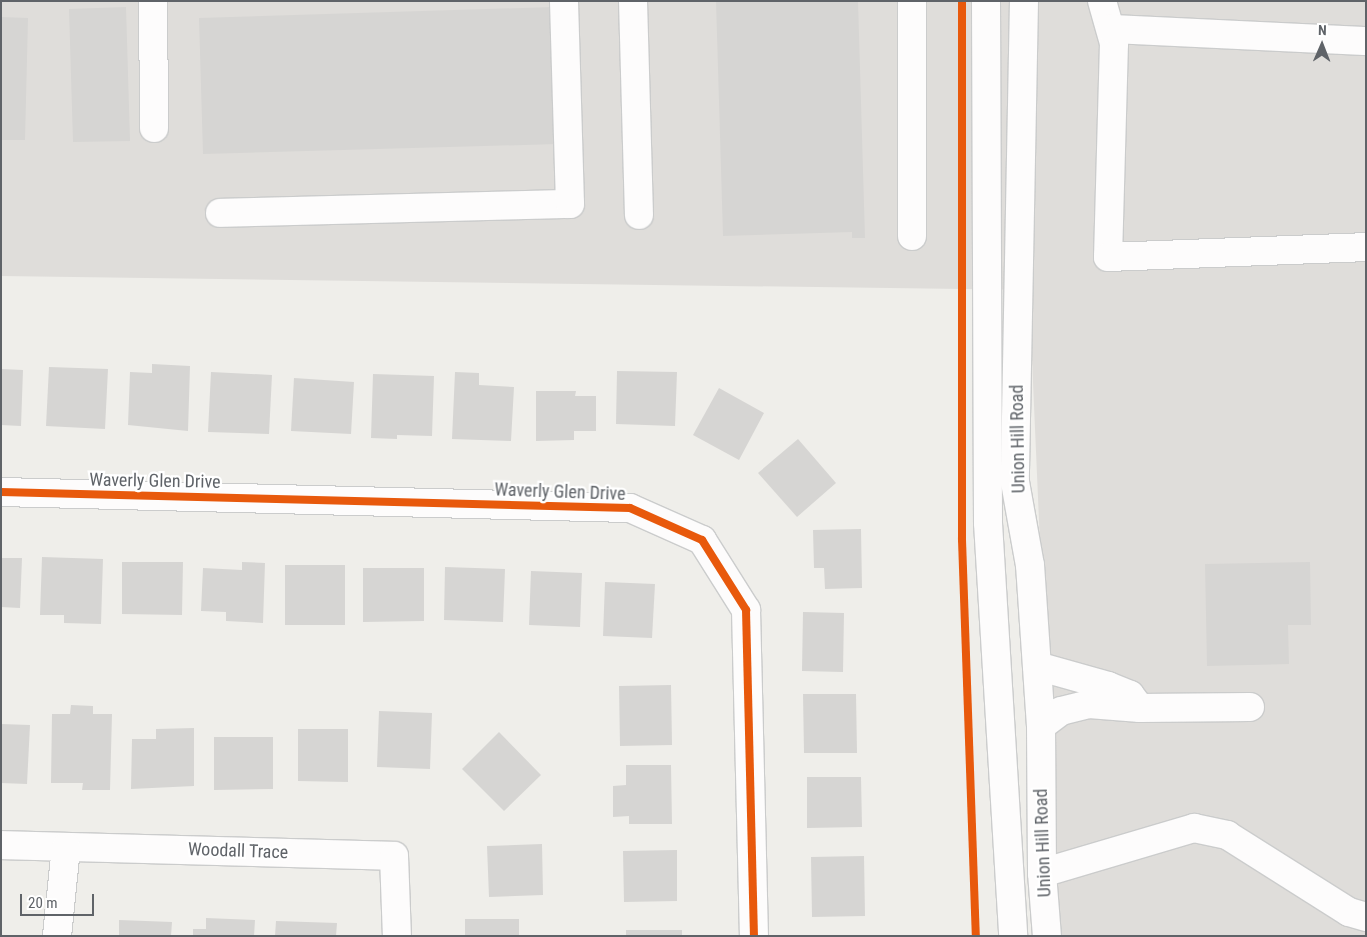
<!DOCTYPE html>
<html>
<head>
<meta charset="utf-8">
<style>
  body { margin:0 }
  #map { position:relative; width:1367px; height:937px; overflow:hidden; background:#efeeea; font-family:"Roboto Condensed",sans-serif }
  div>[style] { position:absolute }
  [style*='--x'] { left:calc(var(--x)*1px); top:calc(var(--y)*1px); width:calc(var(--w)*1px); rotate:calc(var(--a)*1deg) }
  .industrial>* { inset:0; background:#dfddda }
  .building>* { inset:0; background:#d6d5d3 }
  .roads { filter:drop-shadow(1px 0 #cbcccc) drop-shadow(-1px 0 #cbcccc) drop-shadow(0 1px #cbcccc) drop-shadow(0 -1px #cbcccc) }
  .minor>* { height:28px; margin:-14px; padding:0 14px; transform-origin:14px; border-radius:14px; background:#fdfcfc }
  .cycleway>* { height:8px; margin:-4px; padding:0 4px; transform-origin:4px; border-radius:4px; background:#e8590c }
  span { translate:-50% -50%; white-space:nowrap; text-align:center; line-height:1.15; -webkit-text-stroke:4.5px #fff; paint-order:stroke }
  .street-label { font-size:18px; color:#5f6368 }
  .frame { position:absolute; inset:0; border:2px solid #5f6368; pointer-events:none }
  .north { position:absolute; left:1297px; top:20px; width:50px; height:50px; -webkit-text-stroke:4px #fff; paint-order:stroke; rotate:1deg; font-size:14px; font-weight:700; line-height:20px; text-align:center; color:#5f6368 }
  .north::after { content:''; display:block; margin:auto; width:18px; height:22px; background:#5f6368; clip-path:polygon(50% 0,100% 100%,50% 72%,0 100%) }
  .scale { position:absolute; left:20px; top:894px; width:74px; height:22px; box-sizing:border-box; border:2px solid #5f6368; border-top:0; padding-left:6px; font-size:15px; line-height:18px; white-space:nowrap; color:#5f6368; -webkit-text-stroke:4px #fff; paint-order:stroke }
</style>
</head>
<body>
<div id="map">
  <div class="industrial">
    <i style="clip-path:polygon(1px 1px,1366px 1px,1366px 936px,1057px 936px,1029px 290px,1px 276px)"></i>
  </div>
  <div class="building">
    <i style="clip-path:polygon(716px 1px,858px 1px,865px 238px,852px 238px,852px 232px,723px 236px)"></i>
    <i style="clip-path:polygon(126px 7px,130px 141px,73px 142px,69px 9px)"></i>
    <i style="clip-path:polygon(553px 7px,557px 144px,203px 154px,199px 18px)"></i>
    <i style="clip-path:polygon(1px 17px,28px 18px,25px 140px,1px 140px)"></i>
    <i style="clip-path:polygon(152px 364px,190px 366px,188px 431px,128px 425px,130px 372px,152px 373px)"></i>
    <i style="clip-path:polygon(49px 367px,108px 369px,105px 429px,46px 426px)"></i>
    <i style="clip-path:polygon(1px 369px,23px 370px,21px 426px,1px 425px)"></i>
    <i style="clip-path:polygon(617px 371px,677px 372px,675px 426px,616px 424px)"></i>
    <i style="clip-path:polygon(211px 372px,272px 375px,269px 434px,208px 432px)"></i>
    <i style="clip-path:polygon(455px 372px,479px 373px,479px 385px,514px 387px,511px 441px,452px 439px)"></i>
    <i style="clip-path:polygon(373px 374px,434px 376px,432px 436px,397px 435px,397px 439px,371px 438px)"></i>
    <i style="clip-path:polygon(294px 378px,354px 382px,351px 434px,291px 431px)"></i>
    <i style="clip-path:polygon(719px 388px,764px 413px,739px 460px,693px 435px)"></i>
    <i style="clip-path:polygon(536px 391px,576px 391px,575px 396px,596px 396px,596px 431px,574px 431px,574px 440px,536px 441px)"></i>
    <i style="clip-path:polygon(798px 439px,836px 483px,797px 517px,758px 473px)"></i>
    <i style="clip-path:polygon(861px 529px,862px 588px,825px 589px,824px 568px,814px 568px,813px 530px)"></i>
    <i style="clip-path:polygon(42px 557px,103px 559px,101px 624px,64px 623px,64px 615px,40px 615px)"></i>
    <i style="clip-path:polygon(1px 558px,22px 558px,20px 608px,1px 607px)"></i>
    <i style="clip-path:polygon(122px 562px,183px 562px,182px 615px,122px 614px)"></i>
    <i style="clip-path:polygon(242px 562px,265px 563px,263px 623px,226px 621px,226px 612px,201px 611px,203px 568px,242px 570px)"></i>
    <i style="clip-path:polygon(1310px 562px,1311px 625px,1288px 625px,1289px 664px,1207px 666px,1205px 564px)"></i>
    <i style="clip-path:polygon(285px 565px,345px 565px,345px 625px,285px 625px)"></i>
    <i style="clip-path:polygon(445px 567px,505px 569px,503px 622px,444px 620px)"></i>
    <i style="clip-path:polygon(363px 568px,424px 568px,424px 621px,363px 622px)"></i>
    <i style="clip-path:polygon(531px 571px,582px 573px,580px 627px,529px 625px)"></i>
    <i style="clip-path:polygon(605px 582px,655px 584px,652px 638px,603px 636px)"></i>
    <i style="clip-path:polygon(803px 612px,844px 613px,843px 672px,802px 671px)"></i>
    <i style="clip-path:polygon(671px 685px,672px 745px,620px 746px,619px 686px)"></i>
    <i style="clip-path:polygon(803px 694px,856px 694px,857px 753px,804px 753px)"></i>
    <i style="clip-path:polygon(71px 705px,93px 706px,93px 714px,112px 714px,110px 790px,82px 790px,83px 783px,51px 783px,52px 714px,70px 714px)"></i>
    <i style="clip-path:polygon(379px 711px,432px 713px,430px 769px,377px 767px)"></i>
    <i style="clip-path:polygon(1px 724px,30px 725px,27px 784px,1px 783px)"></i>
    <i style="clip-path:polygon(194px 728px,194px 786px,131px 789px,132px 739px,156px 739px,156px 729px)"></i>
    <i style="clip-path:polygon(298px 729px,348px 729px,348px 782px,298px 781px)"></i>
    <i style="clip-path:polygon(499px 732px,541px 775px,504px 811px,462px 769px)"></i>
    <i style="clip-path:polygon(214px 737px,273px 737px,273px 789px,214px 790px)"></i>
    <i style="clip-path:polygon(626px 765px,671px 765px,672px 824px,629px 824px,629px 816px,613px 817px,613px 786px,626px 785px)"></i>
    <i style="clip-path:polygon(807px 777px,861px 777px,862px 827px,807px 828px)"></i>
    <i style="clip-path:polygon(542px 844px,543px 895px,489px 897px,487px 846px)"></i>
    <i style="clip-path:polygon(677px 850px,677px 901px,624px 902px,623px 851px)"></i>
    <i style="clip-path:polygon(864px 856px,865px 916px,812px 917px,811px 857px)"></i>
    <i style="clip-path:polygon(206px 918px,255px 920px,254px 936px,193px 936px,193px 929px,206px 929px)"></i>
    <i style="clip-path:polygon(465px 919px,519px 919px,519px 936px,465px 936px)"></i>
    <i style="clip-path:polygon(119px 920px,172px 922px,171px 936px,119px 936px)"></i>
    <i style="clip-path:polygon(276px 921px,337px 923px,336px 936px,275px 936px)"></i>
    <i style="clip-path:polygon(626px 930px,682px 930px,682px 936px,626px 936px)"></i>
  </div>
  <div class="roads">
    <div class="minor">
      <i style="--x:153;--y:1;--w:127;--a:89.5"></i>
      <i style="--x:633;--y:1;--w:214;--a:88.4"></i>
      <i style="--x:912;--y:1;--w:235;--a:90"></i>
      <i style="--x:986;--y:1;--w:522;--a:89.78"></i>
      <i style="--x:988;--y:523;--w:414;--a:86.5"></i>
      <i style="--x:1024;--y:1;--w:481;--a:91.1"></i>
      <i style="--x:1015;--y:482;--w:84;--a:79.8"></i>
      <i style="--x:1030;--y:565;--w:161;--a:86.1"></i>
      <i style="--x:1041;--y:726;--w:147;--a:89.6"></i>
      <i style="--x:1042;--y:873;--w:63;--a:85.5"></i>
      <i style="--x:1102;--y:1;--w:44;--a:74.1"></i>
      <i style="--x:1114;--y:43;--w:214;--a:91.6"></i>
      <i style="--x:1108;--y:257;--w:258;--a:-2.2"></i>
      <i style="--x:1111;--y:29;--w:255;--a:2.7"></i>
      <i style="--x:220;--y:213;--w:350;--a:-1.5"></i>
      <i style="--x:570;--y:204;--w:203;--a:-91.7"></i>
      <i style="--x:1;--y:492;--w:629;--a:1.46"></i>
      <i style="--x:630;--y:508;--w:79;--a:24"></i>
      <i style="--x:702;--y:540;--w:83;--a:57.8"></i>
      <i style="--x:746;--y:610;--w:326;--a:88.6"></i>
      <i style="--x:1037;--y:666;--w:74;--a:15.7"></i>
      <i style="--x:1108;--y:686;--w:24;--a:22"></i>
      <i style="--x:1130;--y:695;--w:16;--a:52"></i>
      <i style="--x:1041;--y:726;--w:25;--a:-37"></i>
      <i style="--x:1061;--y:711;--w:29;--a:-14"></i>
      <i style="--x:1089;--y:704;--w:51;--a:4.5"></i>
      <i style="--x:1140;--y:708;--w:110;--a:-0.5"></i>
      <i style="--x:1;--y:845;--w:393;--a:1.6"></i>
      <i style="--x:394;--y:856;--w:80;--a:87.9"></i>
      <i style="--x:1042;--y:873;--w:159;--a:-16.5"></i>
      <i style="--x:1194;--y:828;--w:34;--a:12"></i>
      <i style="--x:1227;--y:835;--w:144;--a:32.3"></i>
      <i style="--x:1349;--y:912;--w:18;--a:16"></i>
      <i style="--x:57;--y:936;--w:89;--a:-84.2"></i>
    </div>
  </div>
  <div class="cycleway">
    <i style="--x:962;--y:1;--w:539;--a:90"></i>
    <i style="--x:962;--y:540;--w:396;--a:88"></i>
    <i style="--x:1;--y:492;--w:629;--a:1.46"></i>
    <i style="--x:630;--y:508;--w:79;--a:24"></i>
    <i style="--x:702;--y:540;--w:83;--a:57.8"></i>
    <i style="--x:746;--y:610;--w:326;--a:88.6"></i>
  </div>
  <div class="street-label">
    <span style="left:1018px;top:439px;rotate:-91deg">Union Hill Road</span>
    <span style="left:155px;top:481px;rotate:1deg">Waverly Glen Drive</span>
    <span style="left:560px;top:492px;rotate:2deg">Waverly Glen Drive</span>
    <span style="left:1043px;top:843px;rotate:-92deg">Union Hill Road</span>
    <span style="left:238px;top:851px;rotate:2deg">Woodall Trace</span>
  </div>
  <div class="frame"></div>
  <div class="north">N</div>
  <div class="scale">20 m</div>
</div>
</body>
</html>
